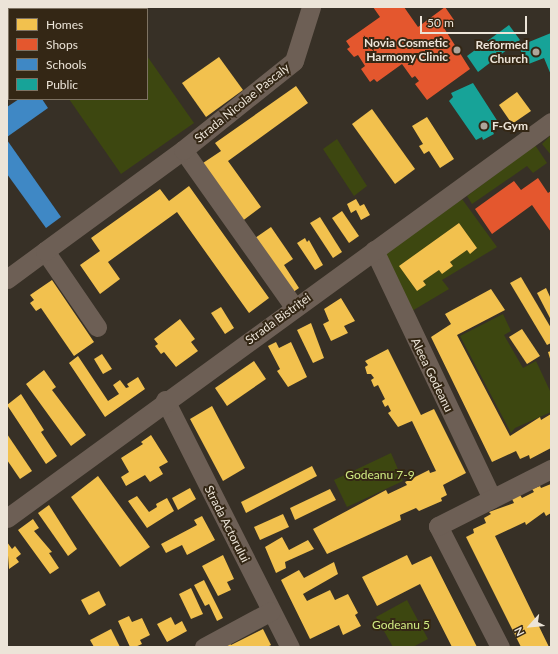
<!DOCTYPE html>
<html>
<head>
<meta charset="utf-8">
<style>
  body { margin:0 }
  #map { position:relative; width:558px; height:654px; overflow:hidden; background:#373026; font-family:Lato,sans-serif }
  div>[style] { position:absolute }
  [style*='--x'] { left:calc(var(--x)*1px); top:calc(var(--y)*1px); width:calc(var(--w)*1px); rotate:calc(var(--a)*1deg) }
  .green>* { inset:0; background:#3d4710 }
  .homes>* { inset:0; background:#f2c14e }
  .shops>* { inset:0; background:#e4572e }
  .schools>* { inset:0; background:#3f88c5 }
  .public>* { inset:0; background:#17a398 }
  .minor>* { height:19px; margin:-9.5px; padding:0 9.5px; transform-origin:9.5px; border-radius:9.5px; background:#6d5f55 }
  .dots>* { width:11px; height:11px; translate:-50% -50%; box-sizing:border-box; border:2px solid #342715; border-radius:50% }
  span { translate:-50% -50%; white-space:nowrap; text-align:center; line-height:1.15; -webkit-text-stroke:4px #342715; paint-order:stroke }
  .poi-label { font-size:12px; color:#ece4d8; font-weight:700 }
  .right { translate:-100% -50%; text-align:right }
  .left { translate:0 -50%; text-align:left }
  .street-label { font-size:12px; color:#ece4d8 }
  .park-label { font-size:12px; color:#d0eb82 }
  .frame { position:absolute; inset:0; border:8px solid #ece4d8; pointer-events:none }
  .legend { position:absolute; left:8px; top:8px; width:140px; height:92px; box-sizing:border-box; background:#342715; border:1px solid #7e7363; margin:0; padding:5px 7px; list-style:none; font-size:12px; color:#ece4d8 }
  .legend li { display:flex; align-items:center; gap:8px; height:20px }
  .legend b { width:20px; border:1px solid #7e7363 }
  .north { position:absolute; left:510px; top:606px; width:40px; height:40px; -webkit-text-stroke:3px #342715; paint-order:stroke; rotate:243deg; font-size:11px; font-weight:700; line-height:16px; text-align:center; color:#ece4d8 }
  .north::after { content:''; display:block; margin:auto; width:14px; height:18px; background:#ece4d8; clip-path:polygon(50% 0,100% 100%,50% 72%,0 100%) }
  .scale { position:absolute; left:420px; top:16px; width:107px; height:18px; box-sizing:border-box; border:2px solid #ece4d8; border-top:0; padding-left:5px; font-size:12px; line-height:14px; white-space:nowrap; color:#ece4d8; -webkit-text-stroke:3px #342715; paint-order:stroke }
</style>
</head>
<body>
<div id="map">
  <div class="green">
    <i style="clip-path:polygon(147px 56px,194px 123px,121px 174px,69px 99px,147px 99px)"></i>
    <i style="clip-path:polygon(551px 135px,551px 155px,542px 144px)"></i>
    <i style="clip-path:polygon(337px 139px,367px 186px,354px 196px,323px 149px)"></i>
    <i style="clip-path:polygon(535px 145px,547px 163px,533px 173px,527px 166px,472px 204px,467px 196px)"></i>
    <i style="clip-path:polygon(evenodd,462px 199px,497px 247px,442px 280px,449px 289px,412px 311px,383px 256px,462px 199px,459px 223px,477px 249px,470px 253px,467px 250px,450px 262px,453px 266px,439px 270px,423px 281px,426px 285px,400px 266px,459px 223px)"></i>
    <i style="clip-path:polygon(503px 314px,511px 331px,504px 335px,523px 368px,536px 361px,551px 393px,551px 412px,515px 428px,511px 433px,460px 336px)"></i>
    <i style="clip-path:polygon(391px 453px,403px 481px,347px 507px,334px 480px)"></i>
    <i style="clip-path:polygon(407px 600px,428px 639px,413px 647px,393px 647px,376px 617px)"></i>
  </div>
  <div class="homes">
    <i style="clip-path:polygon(219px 57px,243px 90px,206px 117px,182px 83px)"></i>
    <i style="clip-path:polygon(296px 86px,308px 103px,228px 161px,261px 207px,241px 222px,200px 165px,221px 151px,215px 143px)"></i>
    <i style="clip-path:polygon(517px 92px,531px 111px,512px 124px,499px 105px)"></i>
    <i style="clip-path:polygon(372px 109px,415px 169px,395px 184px,352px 124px)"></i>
    <i style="clip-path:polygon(427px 117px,454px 159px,440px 168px,429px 151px,424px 154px,419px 146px,423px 144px,412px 126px)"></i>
    <i style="clip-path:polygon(189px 186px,269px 298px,249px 313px,177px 212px,108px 262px,120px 279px,100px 294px,80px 265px,100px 251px,91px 238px,160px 189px,169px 201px)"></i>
    <i style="clip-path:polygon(356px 199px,360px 206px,364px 204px,370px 215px,361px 220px,356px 210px,351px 213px,347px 204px)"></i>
    <i style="clip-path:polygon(342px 211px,359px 236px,349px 243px,332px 218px)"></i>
    <i style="clip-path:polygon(320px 217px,342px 252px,333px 258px,310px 223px)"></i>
    <i style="clip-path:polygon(459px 223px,477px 248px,470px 254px,467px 250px,450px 262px,453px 266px,442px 274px,439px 270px,423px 281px,426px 285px,417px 291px,399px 266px)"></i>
    <i style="clip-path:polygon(271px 227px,293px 259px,284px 265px,299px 288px,289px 295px,252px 240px)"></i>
    <i style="clip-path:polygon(305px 238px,307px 242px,309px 240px,323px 265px,315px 270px,297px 243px)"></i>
    <i style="clip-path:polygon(521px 277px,551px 328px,551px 343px,547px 345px,510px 283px)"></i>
    <i style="clip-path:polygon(52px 280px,94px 342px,74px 356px,41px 308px,36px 311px,30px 303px,34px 300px,30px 295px)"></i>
    <i style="clip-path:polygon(546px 288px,551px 299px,551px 320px,537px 293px)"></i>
    <i style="clip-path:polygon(491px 289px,505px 310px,457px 335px,510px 436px,540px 417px,541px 420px,551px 414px,551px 448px,530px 459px,529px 455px,520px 459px,516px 451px,492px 462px,431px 337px,451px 324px,445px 314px)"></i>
    <i style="clip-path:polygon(341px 298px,355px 321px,344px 326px,348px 333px,331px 341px,323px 324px,329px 321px,324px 309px)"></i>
    <i style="clip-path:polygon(221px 307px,234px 328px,225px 334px,211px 313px)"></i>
    <i style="clip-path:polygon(180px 319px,195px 339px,191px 342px,198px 351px,176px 367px,164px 352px,161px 354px,155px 346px,158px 344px,154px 339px)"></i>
    <i style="clip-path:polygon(311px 323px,324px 358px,313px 363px,297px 330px)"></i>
    <i style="clip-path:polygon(522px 329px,540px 356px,527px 364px,509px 337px)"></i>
    <i style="clip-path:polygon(276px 342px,279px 348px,291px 342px,307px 377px,288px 387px,277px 371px,280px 369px,268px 346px)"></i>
    <i style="clip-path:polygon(388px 349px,421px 415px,434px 409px,466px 473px,443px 485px,447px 495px,441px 498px,442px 501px,419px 511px,416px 508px,400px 515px,401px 520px,327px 554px,313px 529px,386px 490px,388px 494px,407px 485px,405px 482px,429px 470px,430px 473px,436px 471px,412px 421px,398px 427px,388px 413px,391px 411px,388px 405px,385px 407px,382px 401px,385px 399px,378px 385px,374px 387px,371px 380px,374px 378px,371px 374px,367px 374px,365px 367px,368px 365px,365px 361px)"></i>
    <i style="clip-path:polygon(551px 351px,551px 362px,548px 352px)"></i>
    <i style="clip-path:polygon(102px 354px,112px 369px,103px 374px,94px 359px)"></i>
    <i style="clip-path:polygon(78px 356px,108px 401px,119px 394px,113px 385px,120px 380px,126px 388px,129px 387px,127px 384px,138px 377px,145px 389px,105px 417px,69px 363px)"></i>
    <i style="clip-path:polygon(254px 361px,266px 379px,227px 406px,215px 388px)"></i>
    <i style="clip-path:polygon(44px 370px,56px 387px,52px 390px,86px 435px,71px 446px,26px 384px)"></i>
    <i style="clip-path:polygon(21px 394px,44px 430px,41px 432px,57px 456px,46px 464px,7px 405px)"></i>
    <i style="clip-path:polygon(212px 406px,245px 468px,223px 481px,190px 419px)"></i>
    <i style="clip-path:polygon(7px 434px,32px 471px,20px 479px,7px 460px)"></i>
    <i style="clip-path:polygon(151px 435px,168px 462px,159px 467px,163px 474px,150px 482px,145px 475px,126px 486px,121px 477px,129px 472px,121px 458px,143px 444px,141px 442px)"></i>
    <i style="clip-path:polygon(312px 466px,317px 476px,246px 513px,241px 502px)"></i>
    <i style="clip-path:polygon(98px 476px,150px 547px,120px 567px,71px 497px)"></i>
    <i style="clip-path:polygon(551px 484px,551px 513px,546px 516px,544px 512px,526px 525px,525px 522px,495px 536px,549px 647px,521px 647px,466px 537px,474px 533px,473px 529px,486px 523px,484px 518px,491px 514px,489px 512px,514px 503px,512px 499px,520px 495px,522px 498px,534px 492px,532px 489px,540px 486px,541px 488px)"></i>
    <i style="clip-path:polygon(190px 488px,196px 499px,178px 510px,172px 498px)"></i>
    <i style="clip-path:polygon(330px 489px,336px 500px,295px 520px,290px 508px)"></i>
    <i style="clip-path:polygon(137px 496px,149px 512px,157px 507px,156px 504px,167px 498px,174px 511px,147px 528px,128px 501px)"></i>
    <i style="clip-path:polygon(49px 505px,77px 549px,68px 556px,38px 513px)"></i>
    <i style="clip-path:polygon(283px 514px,289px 527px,260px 540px,254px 527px)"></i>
    <i style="clip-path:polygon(202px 516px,215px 540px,187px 555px,182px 545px,166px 553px,161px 544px,197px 525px,194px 520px)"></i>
    <i style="clip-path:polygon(33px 519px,39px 528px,34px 531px,52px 552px,49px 553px,59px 568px,50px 574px,18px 530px)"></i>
    <i style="clip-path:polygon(282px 537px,289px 550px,308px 540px,314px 549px,285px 562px,286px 568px,276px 573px,265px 547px)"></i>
    <i style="clip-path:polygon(7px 542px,12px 549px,15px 546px,21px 554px,16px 558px,19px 562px,9px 569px)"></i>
    <i style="clip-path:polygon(223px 555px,234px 579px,227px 582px,231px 590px,218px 596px,202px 566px)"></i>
    <i style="clip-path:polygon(407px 555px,412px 565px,431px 556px,477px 647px,452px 647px,420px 584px,377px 606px,362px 577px)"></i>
    <i style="clip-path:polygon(334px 562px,338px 574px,303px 594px,307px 601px,330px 590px,335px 600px,348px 594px,358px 613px,355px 615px,361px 626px,343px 635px,339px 625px,310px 639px,281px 580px,299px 570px,304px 578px)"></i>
    <i style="clip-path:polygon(204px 580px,223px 618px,217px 621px,209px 604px,205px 606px,194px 585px)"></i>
    <i style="clip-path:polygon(191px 588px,203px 614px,191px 619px,179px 594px)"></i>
    <i style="clip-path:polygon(99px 591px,106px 605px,89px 615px,81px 600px)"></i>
    <i style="clip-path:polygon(129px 616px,132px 622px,142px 618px,150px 635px,140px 640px,142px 644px,135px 647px,130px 647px,118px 621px)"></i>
    <i style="clip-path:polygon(171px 617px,175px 625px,182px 621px,187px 631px,167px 642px,157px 624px)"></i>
    <i style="clip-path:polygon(111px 629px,120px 647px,94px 647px,90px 640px)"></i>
    <i style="clip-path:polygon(263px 629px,271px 645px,267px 647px,224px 647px,229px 642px,231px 645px)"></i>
  </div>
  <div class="shops">
    <i style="clip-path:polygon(373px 7px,404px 7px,418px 27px,445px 7px,454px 20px,444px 28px,470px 69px,427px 100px,415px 84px,419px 81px,415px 76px,412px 78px,402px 64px,377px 82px,374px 79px,370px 82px,361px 69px,365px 66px,358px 55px,354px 57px,347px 49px,350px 47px,346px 41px,380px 17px)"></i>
    <i style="clip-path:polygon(538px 178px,548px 193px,551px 191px,551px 232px,532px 205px,492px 234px,475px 209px,514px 181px,521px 190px)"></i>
  </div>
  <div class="schools">
    <i style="clip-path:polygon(7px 7px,29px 9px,9px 9px,7px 46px)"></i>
    <i style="clip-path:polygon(9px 73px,9px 85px,7px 82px)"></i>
    <i style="clip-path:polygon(19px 99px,42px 99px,48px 108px,7px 137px,7px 107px)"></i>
    <i style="clip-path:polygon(7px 140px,61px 217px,46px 228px,7px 174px)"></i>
  </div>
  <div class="public">
    <i style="clip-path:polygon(509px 25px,520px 40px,478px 72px,467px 56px)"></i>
    <i style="clip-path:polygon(551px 33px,551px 75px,544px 58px,526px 65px,519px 46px)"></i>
    <i style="clip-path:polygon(473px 83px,500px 125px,492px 130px,494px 134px,483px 140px,482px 137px,476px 140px,449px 101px,453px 97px,451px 93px)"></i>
  </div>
  <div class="minor">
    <i style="--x:183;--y:150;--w:192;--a:54.7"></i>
    <i style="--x:374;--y:250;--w:275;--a:64.6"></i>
    <i style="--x:7;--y:279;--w:47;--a:-36.4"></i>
    <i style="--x:97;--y:327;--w:92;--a:-124.4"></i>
    <i style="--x:45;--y:251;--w:171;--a:-36.2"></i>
    <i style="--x:183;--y:150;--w:142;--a:-38.7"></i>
    <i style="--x:294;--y:61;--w:57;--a:-72.5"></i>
    <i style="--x:165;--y:400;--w:277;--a:63.2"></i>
    <i style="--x:7;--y:518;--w:673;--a:-36.05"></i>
    <i style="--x:204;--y:647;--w:76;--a:-28.2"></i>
    <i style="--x:500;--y:647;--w:136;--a:-117.1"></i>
    <i style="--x:438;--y:526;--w:127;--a:-26.8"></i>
  </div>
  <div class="dots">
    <i style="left:457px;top:50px;background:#ada59a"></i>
    <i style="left:536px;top:52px;background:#ada59a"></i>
    <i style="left:484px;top:126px;background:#ada59a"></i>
  </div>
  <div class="poi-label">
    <span class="right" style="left:448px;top:50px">Novia Cosmetic<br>Harmony Clinic</span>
    <span class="right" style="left:528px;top:52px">Reformed<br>Church</span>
    <span class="left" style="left:492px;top:126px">F-Gym</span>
  </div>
  <div class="street-label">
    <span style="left:242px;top:103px;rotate:-39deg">Strada Nicolae Pascaly</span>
    <span style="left:278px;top:319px;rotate:-36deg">Strada Bistriței</span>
    <span style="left:432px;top:375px;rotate:64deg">Aleea Godeanu</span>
    <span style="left:227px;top:524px;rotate:63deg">Strada Actorului</span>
  </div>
  <div class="park-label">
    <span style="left:380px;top:475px">Godeanu 7-9</span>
    <span style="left:401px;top:625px">Godeanu 5</span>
  </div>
  <div class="frame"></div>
  <ul class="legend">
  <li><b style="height:11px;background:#f2c14e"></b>Homes</li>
  <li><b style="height:11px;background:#e4572e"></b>Shops</li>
  <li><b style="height:11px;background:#3f88c5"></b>Schools</li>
  <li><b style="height:11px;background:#17a398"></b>Public</li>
  </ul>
  <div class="north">N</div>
  <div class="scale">50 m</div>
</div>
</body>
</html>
